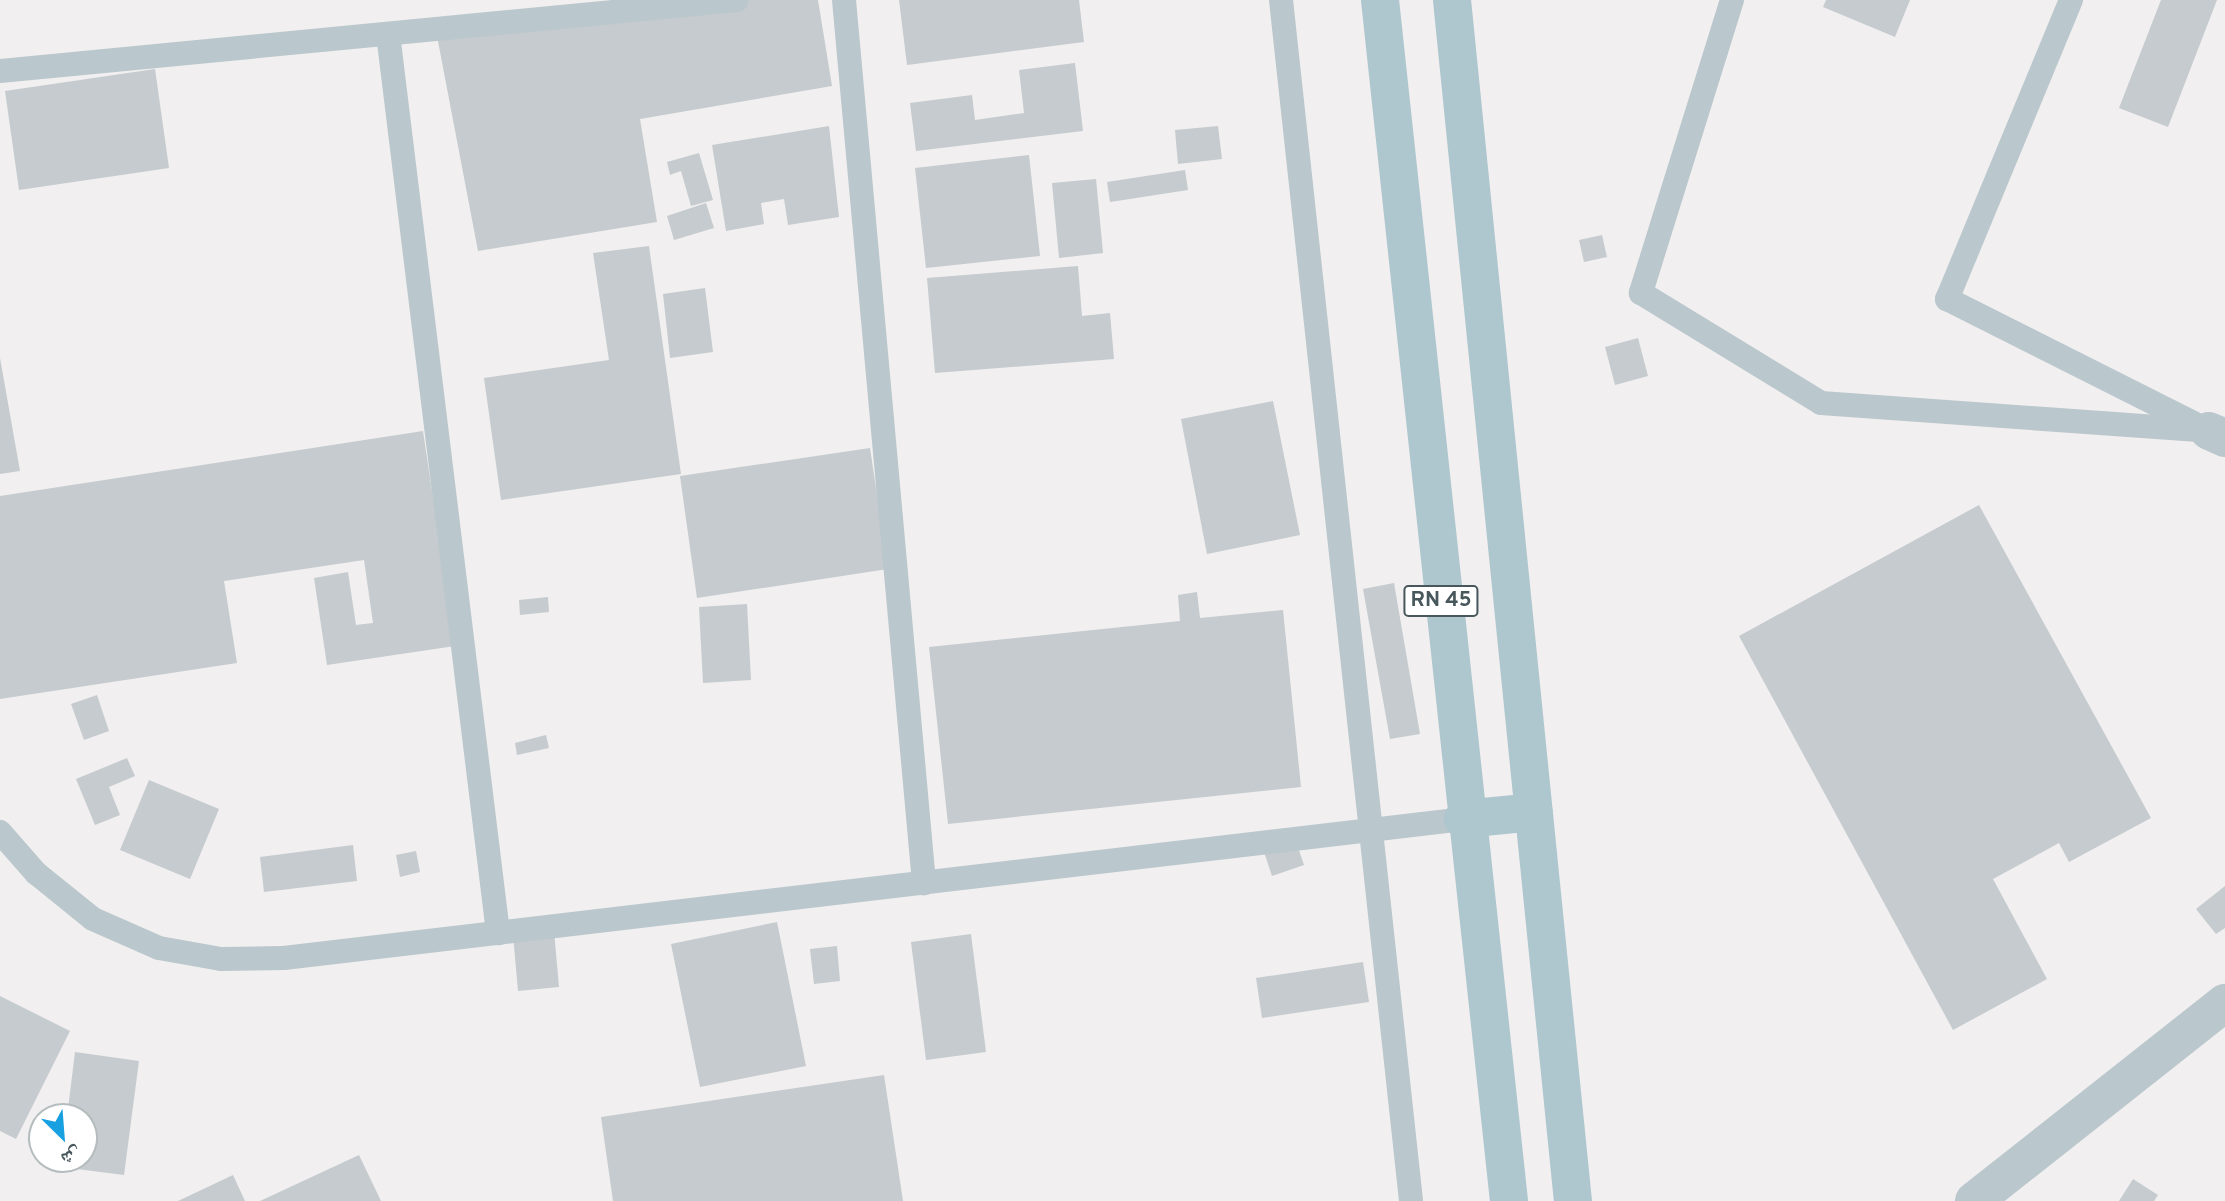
<!DOCTYPE html>
<html>
<head>
<meta charset="utf-8">
<style>
  body { margin:0 }
  #map { position:relative; width:2225px; height:1201px; overflow:hidden; background:#f1efef; font-family:Overpass,"Noto Naskh Arabic",sans-serif }
  div>[style] { position:absolute }
  [style*='--x'] { left:calc(var(--x)*1px); top:calc(var(--y)*1px); width:calc(var(--w)*1px); rotate:calc(var(--a)*1deg) }
  .building>* { inset:0; background:#c5cbce }
  .lane>* { height:24px; margin:-12px; padding:0 12px; transform-origin:12px; border-radius:12px; background:#bac7cc }
  .street>* { height:38px; margin:-19px; padding:0 19px; transform-origin:19px; border-radius:19px; background:#bac7cc }
  .primary>* { height:38px; margin:-19px; padding:0 19px; transform-origin:19px; border-radius:19px; background:#aec6ce }
  span { translate:-50% -50%; white-space:nowrap; text-align:center; line-height:1.15; -webkit-text-stroke:5px #fff; paint-order:stroke }
  .shield-label span { padding:2px 5px; background:#fff; border:2px solid; border-radius:5px; -webkit-text-stroke-width:0 }
  .shield-label { font-size:21px; color:#47575c; font-weight:700 }
  .north { position:absolute; left:28px; top:1103px; width:70px; height:70px; box-sizing:border-box; background:#fff; border:2px solid #b5bcbe; border-radius:50%; rotate:155deg; font-size:19px; font-weight:700; line-height:28px; text-align:center; color:#47575c }
  .north::after { content:''; display:block; margin:auto; width:24px; height:32px; background:#19a0e1; clip-path:polygon(50% 0,100% 100%,50% 72%,0 100%) }
</style>
</head>
<body>
<div id="map">
  <div class="building">
    <i style="clip-path:polygon(652px 0,818px 0,832px 86px,640px 119px,657px 222px,478px 251px,437px 36px)"></i>
    <i style="clip-path:polygon(899px 0,1079px 0,1084px 42px,907px 65px)"></i>
    <i style="clip-path:polygon(1826px 0,1910px 0,1895px 37px,1823px 7px)"></i>
    <i style="clip-path:polygon(2161px 0,2217px 0,2168px 127px,2119px 108px)"></i>
    <i style="clip-path:polygon(1075px 63px,1083px 131px,916px 151px,910px 103px,972px 95px,975px 120px,1024px 113px,1019px 70px)"></i>
    <i style="clip-path:polygon(155px 69px,169px 168px,19px 190px,5px 91px)"></i>
    <i style="clip-path:polygon(829px 126px,839px 217px,788px 225px,784px 199px,761px 203px,764px 224px,726px 231px,712px 145px)"></i>
    <i style="clip-path:polygon(1218px 126px,1222px 159px,1178px 164px,1175px 130px)"></i>
    <i style="clip-path:polygon(699px 153px,713px 200px,691px 206px,681px 171px,670px 175px,667px 162px)"></i>
    <i style="clip-path:polygon(1029px 155px,1040px 256px,926px 268px,915px 168px)"></i>
    <i style="clip-path:polygon(1185px 170px,1188px 190px,1110px 202px,1107px 182px)"></i>
    <i style="clip-path:polygon(1096px 179px,1103px 253px,1059px 258px,1052px 183px)"></i>
    <i style="clip-path:polygon(706px 203px,714px 228px,674px 240px,667px 216px)"></i>
    <i style="clip-path:polygon(1602px 235px,1607px 257px,1584px 262px,1579px 240px)"></i>
    <i style="clip-path:polygon(649px 246px,681px 474px,501px 500px,484px 378px,609px 360px,593px 253px)"></i>
    <i style="clip-path:polygon(1078px 266px,1082px 316px,1110px 313px,1114px 359px,935px 373px,927px 278px)"></i>
    <i style="clip-path:polygon(705px 288px,713px 352px,670px 358px,663px 294px)"></i>
    <i style="clip-path:polygon(1638px 338px,1648px 376px,1615px 385px,1605px 347px)"></i>
    <i style="clip-path:polygon(0 358px,20px 471px,0 474px)"></i>
    <i style="clip-path:polygon(1273px 401px,1300px 535px,1207px 554px,1181px 419px)"></i>
    <i style="clip-path:polygon(423px 431px,455px 646px,327px 665px,314px 578px,348px 572px,356px 625px,373px 623px,364px 560px,224px 581px,237px 663px,0 699px,0 496px)"></i>
    <i style="clip-path:polygon(870px 448px,888px 569px,697px 598px,680px 476px)"></i>
    <i style="clip-path:polygon(1979px 505px,2151px 818px,2069px 862px,2059px 843px,1993px 879px,2047px 979px,1953px 1030px,1739px 636px)"></i>
    <i style="clip-path:polygon(1394px 583px,1420px 734px,1390px 739px,1363px 589px)"></i>
    <i style="clip-path:polygon(1197px 592px,1200px 618px,1283px 610px,1301px 787px,948px 824px,929px 647px,1180px 621px,1178px 595px)"></i>
    <i style="clip-path:polygon(548px 597px,549px 612px,520px 615px,519px 600px)"></i>
    <i style="clip-path:polygon(747px 604px,751px 680px,703px 683px,699px 607px)"></i>
    <i style="clip-path:polygon(97px 695px,109px 731px,84px 740px,71px 704px)"></i>
    <i style="clip-path:polygon(546px 735px,549px 748px,517px 755px,515px 743px)"></i>
    <i style="clip-path:polygon(127px 758px,135px 776px,109px 787px,120px 815px,95px 825px,76px 779px)"></i>
    <i style="clip-path:polygon(149px 780px,219px 809px,190px 879px,120px 850px)"></i>
    <i style="clip-path:polygon(1292px 830px,1304px 865px,1272px 876px,1260px 840px)"></i>
    <i style="clip-path:polygon(353px 845px,357px 881px,264px 892px,260px 857px)"></i>
    <i style="clip-path:polygon(416px 851px,420px 872px,400px 877px,396px 855px)"></i>
    <i style="clip-path:polygon(2225px 886px,2225px 928px,2216px 934px,2196px 909px)"></i>
    <i style="clip-path:polygon(777px 922px,806px 1066px,700px 1087px,671px 944px)"></i>
    <i style="clip-path:polygon(554px 931px,559px 987px,518px 991px,513px 935px)"></i>
    <i style="clip-path:polygon(971px 934px,986px 1052px,926px 1060px,911px 942px)"></i>
    <i style="clip-path:polygon(837px 946px,840px 981px,814px 984px,810px 949px)"></i>
    <i style="clip-path:polygon(1363px 962px,1369px 1002px,1262px 1018px,1256px 978px)"></i>
    <i style="clip-path:polygon(0 996px,70px 1031px,16px 1139px,0 1131px)"></i>
    <i style="clip-path:polygon(75px 1052px,139px 1061px,124px 1175px,61px 1167px,62px 1159px,84px 1159px,84px 1117px,67px 1117px)"></i>
    <i style="clip-path:polygon(884px 1075px,903px 1201px,613px 1201px,601px 1117px)"></i>
    <i style="clip-path:polygon(359px 1155px,381px 1201px,260px 1201px)"></i>
    <i style="clip-path:polygon(233px 1175px,245px 1201px,178px 1201px)"></i>
    <i style="clip-path:polygon(2133px 1179px,2158px 1195px,2154px 1201px,2119px 1201px)"></i>
  </div>
  <div class="lane">
    <i style="--x:844;--y:0;--w:887;--a:84.82"></i>
    <i style="--x:1281;--y:0;--w:1208;--a:83.82"></i>
    <i style="--x:1732;--y:0;--w:307;--a:107.3"></i>
    <i style="--x:1641;--y:293;--w:211;--a:31.4"></i>
    <i style="--x:1821;--y:403;--w:389;--a:4.1"></i>
    <i style="--x:2071;--y:0;--w:324;--a:112.5"></i>
    <i style="--x:1947;--y:299;--w:282;--a:26.7"></i>
    <i style="--x:388;--y:34;--w:906;--a:83.02"></i>
    <i style="--x:0;--y:71;--w:740;--a:-5.5"></i>
    <i style="--x:0;--y:832;--w:55;--a:48.7"></i>
    <i style="--x:36;--y:873;--w:73;--a:38.9"></i>
    <i style="--x:93;--y:919;--w:72;--a:23.7"></i>
    <i style="--x:159;--y:948;--w:63;--a:10.1"></i>
    <i style="--x:221;--y:959;--w:63;--a:-0.9"></i>
    <i style="--x:284;--y:958;--w:1187;--a:-6.72"></i>
  </div>
  <div class="street">
    <i style="--x:2209;--y:431;--w:17;--a:24"></i>
    <i style="--x:1974;--y:1201;--w:320;--a:-38.3"></i>
  </div>
  <div class="primary">
    <i style="--x:1380;--y:0;--w:1208;--a:83.87"></i>
    <i style="--x:1452;--y:0;--w:1207;--a:84.25"></i>
    <i style="--x:1463;--y:819;--w:71;--a:-5.6"></i>
  </div>
  <div class="shield-label">
    <span style="left:1441px;top:601px">RN 45</span>
  </div>
  <div class="north">ش</div>
</div>
</body>
</html>
